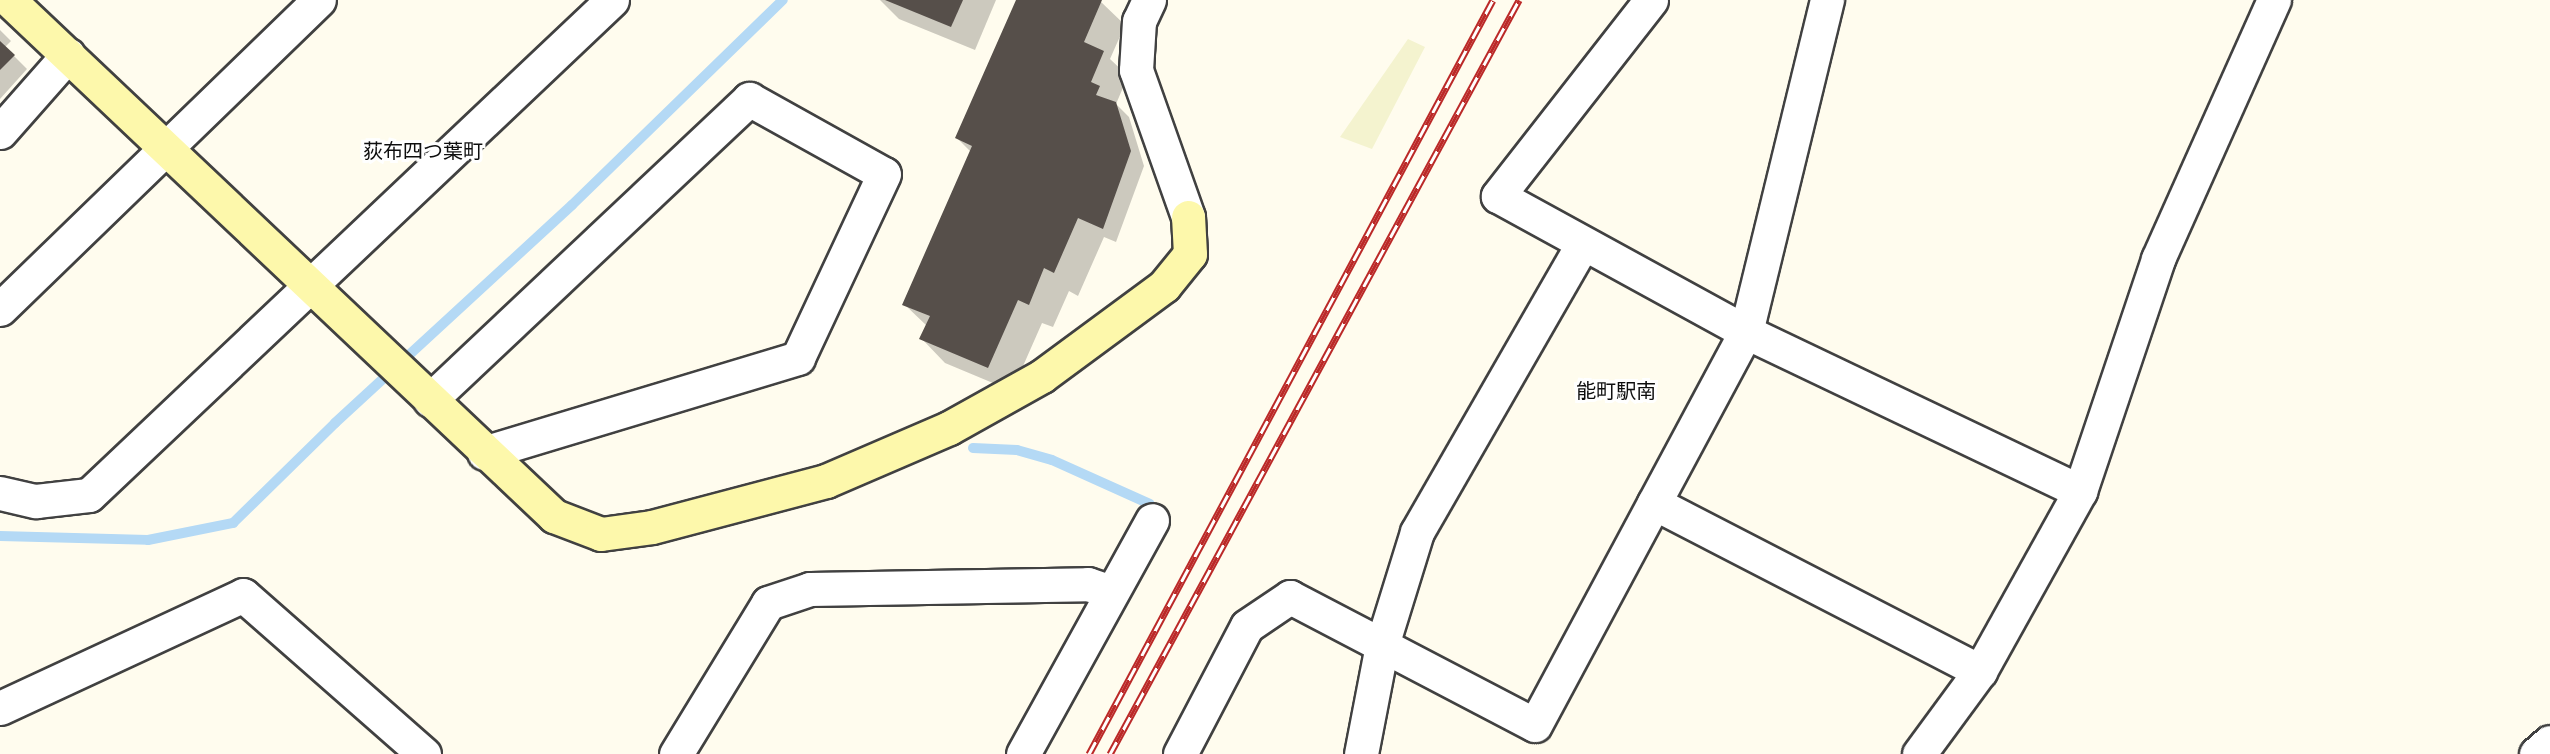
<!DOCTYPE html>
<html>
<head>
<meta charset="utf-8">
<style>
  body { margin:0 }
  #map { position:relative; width:2550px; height:754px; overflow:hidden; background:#fffcee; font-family:"IBM Plex Serif","Noto Sans JP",serif }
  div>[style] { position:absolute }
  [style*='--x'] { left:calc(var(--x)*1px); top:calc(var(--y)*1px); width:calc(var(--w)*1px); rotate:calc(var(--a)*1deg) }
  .farmland>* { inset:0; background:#f4f3cf }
  .shadow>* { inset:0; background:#0003 }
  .stream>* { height:10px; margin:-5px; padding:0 5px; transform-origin:5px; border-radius:5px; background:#b4d9f5 }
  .building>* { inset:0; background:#564f4a }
  .roads { filter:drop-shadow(2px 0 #414141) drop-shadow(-2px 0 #414141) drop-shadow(0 2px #414141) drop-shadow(0 -2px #414141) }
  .street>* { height:33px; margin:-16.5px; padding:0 16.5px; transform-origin:16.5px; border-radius:16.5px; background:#fff }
  .secondary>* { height:33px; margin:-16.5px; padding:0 16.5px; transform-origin:16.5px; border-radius:16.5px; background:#fdf8ab }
  .rail>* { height:7px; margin-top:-3.5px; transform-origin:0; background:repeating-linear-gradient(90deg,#fff 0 14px,#bb2928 0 28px); box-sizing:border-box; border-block:2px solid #bb2928 }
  span { translate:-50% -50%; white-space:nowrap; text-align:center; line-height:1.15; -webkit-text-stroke:6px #fff; paint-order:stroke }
  .neighbourhood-label { font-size:20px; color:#0e0e0e }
</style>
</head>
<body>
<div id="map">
  <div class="farmland">
    <i style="clip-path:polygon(1408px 39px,1425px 47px,1372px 149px,1340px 137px)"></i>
  </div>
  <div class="shadow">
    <i style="clip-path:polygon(880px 0,996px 0,975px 50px,899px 19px)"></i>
    <i style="clip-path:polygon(1017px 0,1099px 0,1125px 25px,1110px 59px,1128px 76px,1116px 104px,1129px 117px,1144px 166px,1116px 242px,1104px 237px,1078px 296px,1069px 291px,1053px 327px,1042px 323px,1012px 391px,945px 363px,921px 338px,927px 326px,904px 304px,971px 152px,957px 138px)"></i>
    <i style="clip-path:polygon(0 30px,11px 41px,5px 47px,27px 69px,0 99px)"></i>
  </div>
  <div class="stream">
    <i style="--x:973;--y:448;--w:44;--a:2.6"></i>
    <i style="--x:1017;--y:450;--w:36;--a:16"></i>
    <i style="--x:1052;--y:460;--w:107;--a:24.2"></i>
    <i style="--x:0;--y:536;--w:148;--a:1.5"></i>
    <i style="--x:148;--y:540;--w:87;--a:-11.3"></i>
    <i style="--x:233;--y:523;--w:143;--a:-44.4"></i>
    <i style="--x:335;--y:423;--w:322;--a:-42.6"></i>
    <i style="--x:572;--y:205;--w:294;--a:-44.2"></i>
  </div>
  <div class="building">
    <i style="clip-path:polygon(885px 0,963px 0,951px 27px)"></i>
    <i style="clip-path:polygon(1016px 0,1102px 0,1084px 42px,1104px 51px,1091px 82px,1100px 86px,1096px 95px,1116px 102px,1131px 151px,1103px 229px,1078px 218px,1054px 273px,1044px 268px,1029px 305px,1018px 300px,988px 368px,919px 339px,930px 316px,902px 305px,972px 146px,955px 138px)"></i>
    <i style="clip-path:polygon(0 41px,15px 55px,0 70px)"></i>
  </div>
  <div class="roads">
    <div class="street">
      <i style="--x:1149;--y:0;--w:23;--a:115"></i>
      <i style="--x:1139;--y:21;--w:49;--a:93.5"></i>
      <i style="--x:1136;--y:70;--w:156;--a:70.5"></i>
      <i style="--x:1651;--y:0;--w:249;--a:128"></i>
      <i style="--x:1498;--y:196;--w:283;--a:28.7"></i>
      <i style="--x:1746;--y:332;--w:370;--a:25.5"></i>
      <i style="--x:0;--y:132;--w:103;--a:-48.6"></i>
      <i style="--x:0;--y:309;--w:444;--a:-44.1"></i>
      <i style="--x:430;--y:400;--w:439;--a:-43.3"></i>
      <i style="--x:749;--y:99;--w:154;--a:29.1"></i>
      <i style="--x:884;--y:174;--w:203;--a:115.1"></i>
      <i style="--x:798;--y:358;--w:328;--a:163.2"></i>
      <i style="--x:0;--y:493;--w:37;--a:13"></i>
      <i style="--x:36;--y:501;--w:53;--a:-6.5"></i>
      <i style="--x:89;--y:495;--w:720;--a:-43.42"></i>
      <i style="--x:1654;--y:503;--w:367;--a:27.3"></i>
      <i style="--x:0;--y:708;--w:268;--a:-24.9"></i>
      <i style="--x:243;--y:595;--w:241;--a:41.3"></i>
      <i style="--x:676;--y:754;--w:177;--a:-58.6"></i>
      <i style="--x:768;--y:603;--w:44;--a:-18.4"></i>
      <i style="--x:810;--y:589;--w:278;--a:-1"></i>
      <i style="--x:1088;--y:584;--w:24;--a:19"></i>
      <i style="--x:1023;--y:754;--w:267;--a:-61.1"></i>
      <i style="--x:1180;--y:754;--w:144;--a:-62.4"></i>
      <i style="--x:1247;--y:626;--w:52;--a:-34"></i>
      <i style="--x:1290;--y:597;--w:276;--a:27.6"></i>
      <i style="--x:1535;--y:725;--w:446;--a:-61.8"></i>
      <i style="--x:1746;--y:332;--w:342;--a:-76.3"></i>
      <i style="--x:1361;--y:754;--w:111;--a:-79.1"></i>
      <i style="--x:1382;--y:645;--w:118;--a:-72.8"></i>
      <i style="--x:1417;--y:532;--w:331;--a:-60.1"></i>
      <i style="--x:1919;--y:754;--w:103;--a:-53.7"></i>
      <i style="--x:1980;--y:671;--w:206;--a:-60.9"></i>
      <i style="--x:2080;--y:491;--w:245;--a:-71.4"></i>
      <i style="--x:2158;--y:259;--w:284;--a:-65.9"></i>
      <i style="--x:2536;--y:754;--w:18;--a:-41"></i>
    </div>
    <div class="secondary">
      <i style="--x:9;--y:0;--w:751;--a:43.43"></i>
      <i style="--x:554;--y:516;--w:50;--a:21"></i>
      <i style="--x:601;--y:534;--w:51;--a:-7.8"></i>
      <i style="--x:652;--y:527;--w:180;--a:-14.8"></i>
      <i style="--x:826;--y:481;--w:134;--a:-23.3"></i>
      <i style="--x:949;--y:428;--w:107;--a:-29.2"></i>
      <i style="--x:1042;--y:376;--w:152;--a:-36.4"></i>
      <i style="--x:1164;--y:286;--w:41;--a:-50.9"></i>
      <i style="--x:1190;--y:254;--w:37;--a:-93"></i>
    </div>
  </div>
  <div class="rail">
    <i style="--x:1089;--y:754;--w:855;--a:-61.82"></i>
    <i style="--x:1110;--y:754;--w:858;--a:-61.52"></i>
  </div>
  <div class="neighbourhood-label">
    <span style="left:423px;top:150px">荻布四つ葉町</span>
    <span style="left:1616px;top:390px">能町駅南</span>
  </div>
</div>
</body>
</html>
